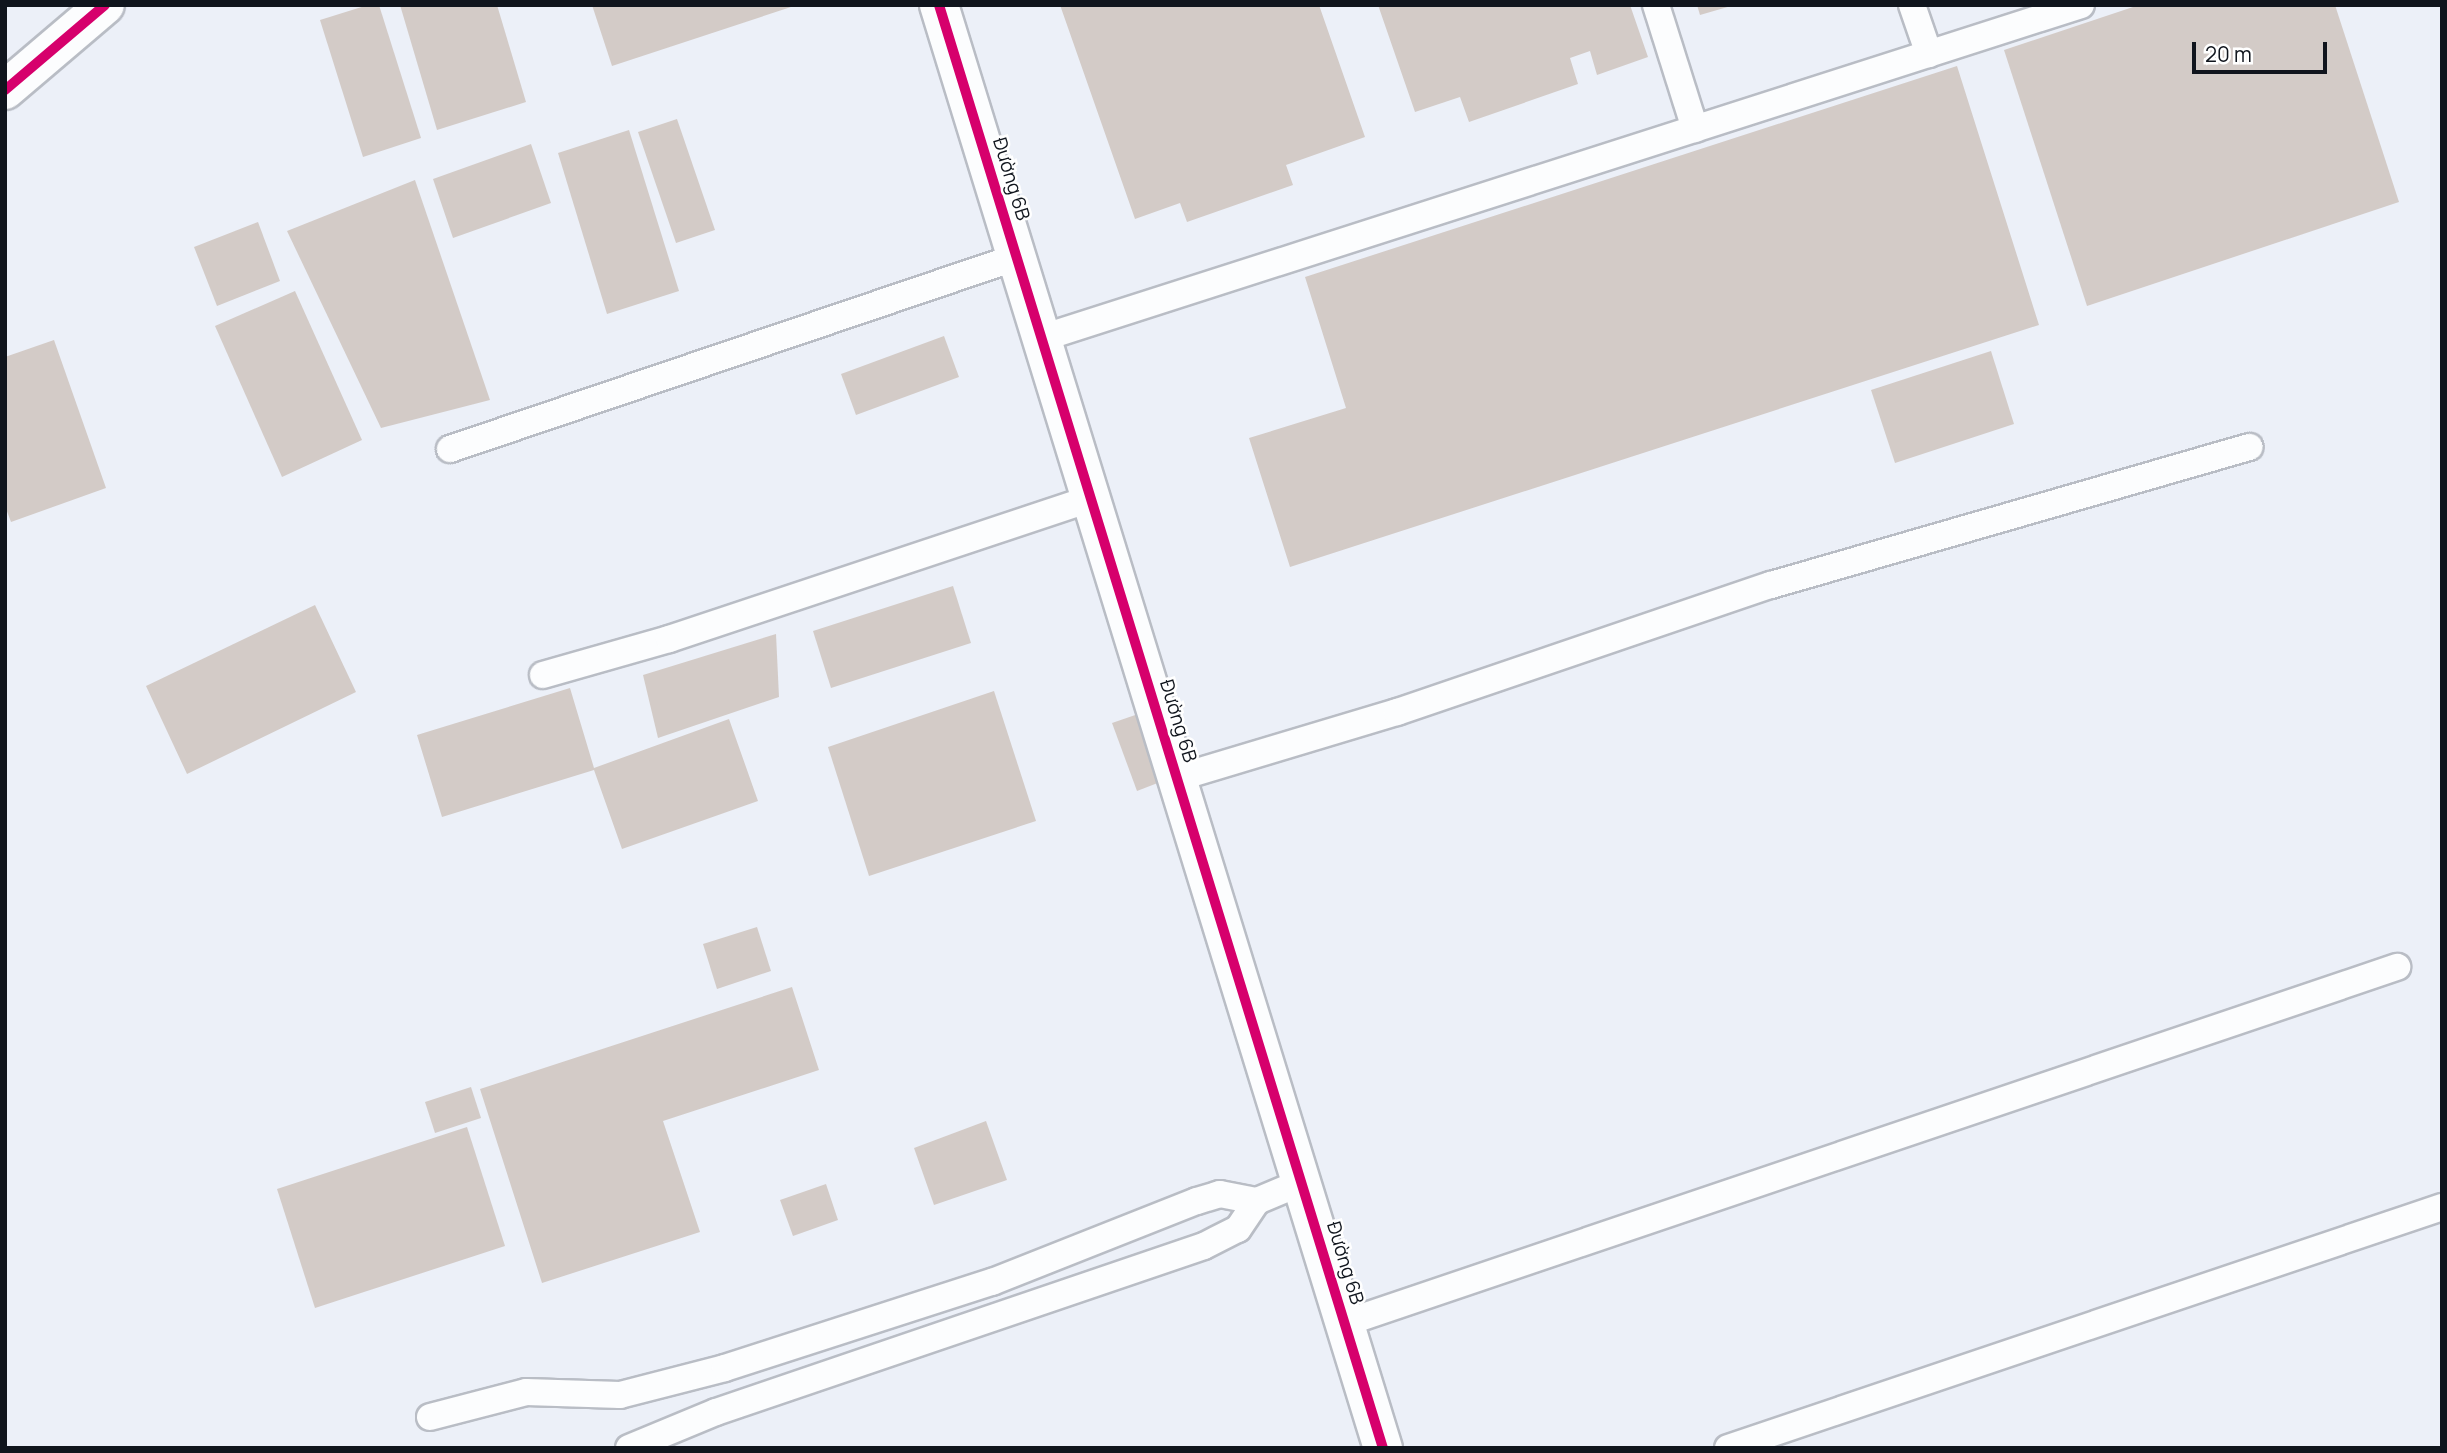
<!DOCTYPE html>
<html>
<head>
<meta charset="utf-8">
<style>
  body { margin:0 }
  #map { position:relative; width:2447px; height:1453px; overflow:hidden; background:#ecf0f8; font-family:Manrope,sans-serif }
  div>[style] { position:absolute }
  [style*='--x'] { left:calc(var(--x)*1px); top:calc(var(--y)*1px); width:calc(var(--w)*1px); rotate:calc(var(--a)*1deg) }
  .building>* { inset:0; background:#d3cbc7 }
  .roads { filter:drop-shadow(2px 0 #b9bdc5) drop-shadow(-2px 0 #b9bdc5) drop-shadow(0 2px #b9bdc5) drop-shadow(0 -2px #b9bdc5) }
  .service>* { height:26px; margin:-13px; padding:0 13px; transform-origin:13px; border-radius:13px; background:#fcfdfe }
  .minor>* { height:38px; margin:-19px; padding:0 19px; transform-origin:19px; border-radius:19px; background:#fcfdfe }
  .cycleway>* { height:10px; margin:-5px; padding:0 5px; transform-origin:5px; border-radius:5px; background:#d6006c }
  span { translate:-50% -50%; white-space:nowrap; text-align:center; line-height:1.15; -webkit-text-stroke:5px #fff; paint-order:stroke }
  .street-label { font-size:19px; color:#10151d }
  .frame { position:absolute; inset:0; border:7px solid #10151d; pointer-events:none }
  .scale { position:absolute; left:2192px; top:42px; width:135px; height:32px; box-sizing:border-box; border:4px solid #10151d; border-top:0; padding-left:9px; font-size:21px; line-height:24px; white-space:nowrap; color:#10151d; -webkit-text-stroke:5px #fff; paint-order:stroke }
</style>
</head>
<body>
<div id="map">
  <div class="building">
    <i style="clip-path:polygon(368px 5px,379px 5px,421px 138px,363px 157px,320px 20px)"></i>
    <i style="clip-path:polygon(400px 5px,497px 5px,526px 102px,437px 130px)"></i>
    <i style="clip-path:polygon(592px 5px,794px 5px,794px 6px,612px 66px)"></i>
    <i style="clip-path:polygon(1060px 5px,1319px 5px,1365px 137px,1286px 165px,1293px 185px,1187px 222px,1180px 203px,1135px 219px)"></i>
    <i style="clip-path:polygon(1378px 5px,1630px 5px,1648px 57px,1597px 75px,1590px 51px,1570px 58px,1578px 84px,1469px 122px,1460px 97px,1415px 112px)"></i>
    <i style="clip-path:polygon(1697px 5px,1731px 5px,1731px 6px,1700px 15px)"></i>
    <i style="clip-path:polygon(2139px 5px,2335px 5px,2399px 202px,2087px 306px,2004px 50px)"></i>
    <i style="clip-path:polygon(1957px 66px,2039px 325px,1290px 567px,1249px 438px,1346px 408px,1305px 277px)"></i>
    <i style="clip-path:polygon(677px 119px,715px 230px,676px 243px,638px 132px)"></i>
    <i style="clip-path:polygon(629px 130px,679px 291px,607px 314px,558px 153px)"></i>
    <i style="clip-path:polygon(531px 144px,551px 203px,453px 238px,433px 179px)"></i>
    <i style="clip-path:polygon(415px 180px,490px 400px,381px 428px,287px 231px)"></i>
    <i style="clip-path:polygon(258px 222px,280px 281px,217px 306px,194px 247px)"></i>
    <i style="clip-path:polygon(295px 291px,362px 440px,282px 477px,215px 326px)"></i>
    <i style="clip-path:polygon(944px 336px,959px 377px,856px 415px,841px 374px)"></i>
    <i style="clip-path:polygon(54px 340px,106px 488px,11px 522px,5px 506px,5px 357px)"></i>
    <i style="clip-path:polygon(1991px 351px,2014px 424px,1895px 463px,1871px 390px)"></i>
    <i style="clip-path:polygon(953px 586px,971px 643px,831px 688px,813px 631px)"></i>
    <i style="clip-path:polygon(315px 605px,356px 692px,187px 774px,146px 686px)"></i>
    <i style="clip-path:polygon(776px 634px,779px 697px,658px 738px,643px 675px)"></i>
    <i style="clip-path:polygon(570px 688px,594px 768px,729px 719px,758px 801px,622px 849px,594px 770px,442px 817px,417px 735px)"></i>
    <i style="clip-path:polygon(994px 691px,1036px 821px,869px 876px,828px 747px)"></i>
    <i style="clip-path:polygon(1144px 712px,1168px 779px,1137px 791px,1112px 723px)"></i>
    <i style="clip-path:polygon(757px 927px,771px 971px,717px 989px,703px 944px)"></i>
    <i style="clip-path:polygon(792px 987px,819px 1070px,663px 1121px,700px 1232px,542px 1283px,480px 1089px)"></i>
    <i style="clip-path:polygon(471px 1087px,481px 1118px,435px 1133px,425px 1102px)"></i>
    <i style="clip-path:polygon(986px 1121px,1007px 1180px,934px 1205px,914px 1148px)"></i>
    <i style="clip-path:polygon(467px 1127px,505px 1246px,315px 1308px,277px 1189px)"></i>
    <i style="clip-path:polygon(826px 1184px,838px 1220px,793px 1236px,780px 1200px)"></i>
  </div>
  <div class="roads">
    <div class="service">
      <i style="--x:1656;--y:5;--w:130;--a:72.5"></i>
      <i style="--x:1912;--y:5;--w:52;--a:70.9"></i>
      <i style="--x:1042;--y:338;--w:1091;--a:-17.77"></i>
      <i style="--x:450;--y:449;--w:599;--a:-18.71"></i>
      <i style="--x:543;--y:675;--w:131;--a:-15.9"></i>
      <i style="--x:669;--y:639;--w:445;--a:-18.4"></i>
      <i style="--x:1177;--y:778;--w:230;--a:-16.7"></i>
      <i style="--x:1397;--y:712;--w:395;--a:-18.8"></i>
      <i style="--x:1771;--y:585;--w:498;--a:-16.1"></i>
      <i style="--x:1345;--y:1323;--w:1111;--a:-18.7"></i>
      <i style="--x:430;--y:1417;--w:99;--a:-14.6"></i>
      <i style="--x:526;--y:1392;--w:94;--a:1.8"></i>
      <i style="--x:620;--y:1395;--w:108;--a:-14.4"></i>
      <i style="--x:725;--y:1368;--w:281;--a:-17.9"></i>
      <i style="--x:992;--y:1282;--w:220;--a:-21.6"></i>
      <i style="--x:1197;--y:1201;--w:24;--a:-17"></i>
      <i style="--x:1220;--y:1194;--w:38;--a:11"></i>
      <i style="--x:629;--y:1448;--w:94;--a:-22.5"></i>
      <i style="--x:716;--y:1412;--w:515;--a:-18.79"></i>
      <i style="--x:1204;--y:1246;--w:38;--a:-27"></i>
      <i style="--x:1238;--y:1229;--w:34;--a:-56"></i>
      <i style="--x:1257;--y:1201;--w:49;--a:-22.9"></i>
      <i style="--x:1728;--y:1448;--w:754;--a:-18.65"></i>
    </div>
    <div class="minor">
      <i style="--x:939;--y:5;--w:1510;--a:72.9"></i>
      <i style="--x:5;--y:90;--w:131;--a:-40.4"></i>
    </div>
  </div>
  <div class="cycleway">
    <i style="--x:939;--y:5;--w:1510;--a:72.9"></i>
    <i style="--x:5;--y:90;--w:131;--a:-40.4"></i>
  </div>
  <div class="street-label">
    <span style="left:1011px;top:179px;rotate:73deg">Đường 6B</span>
    <span style="left:1178px;top:721px;rotate:73deg">Đường 6B</span>
    <span style="left:1345px;top:1263px;rotate:73deg">Đường 6B</span>
  </div>
  <div class="frame"></div>
  <div class="scale">20 m</div>
</div>
</body>
</html>
